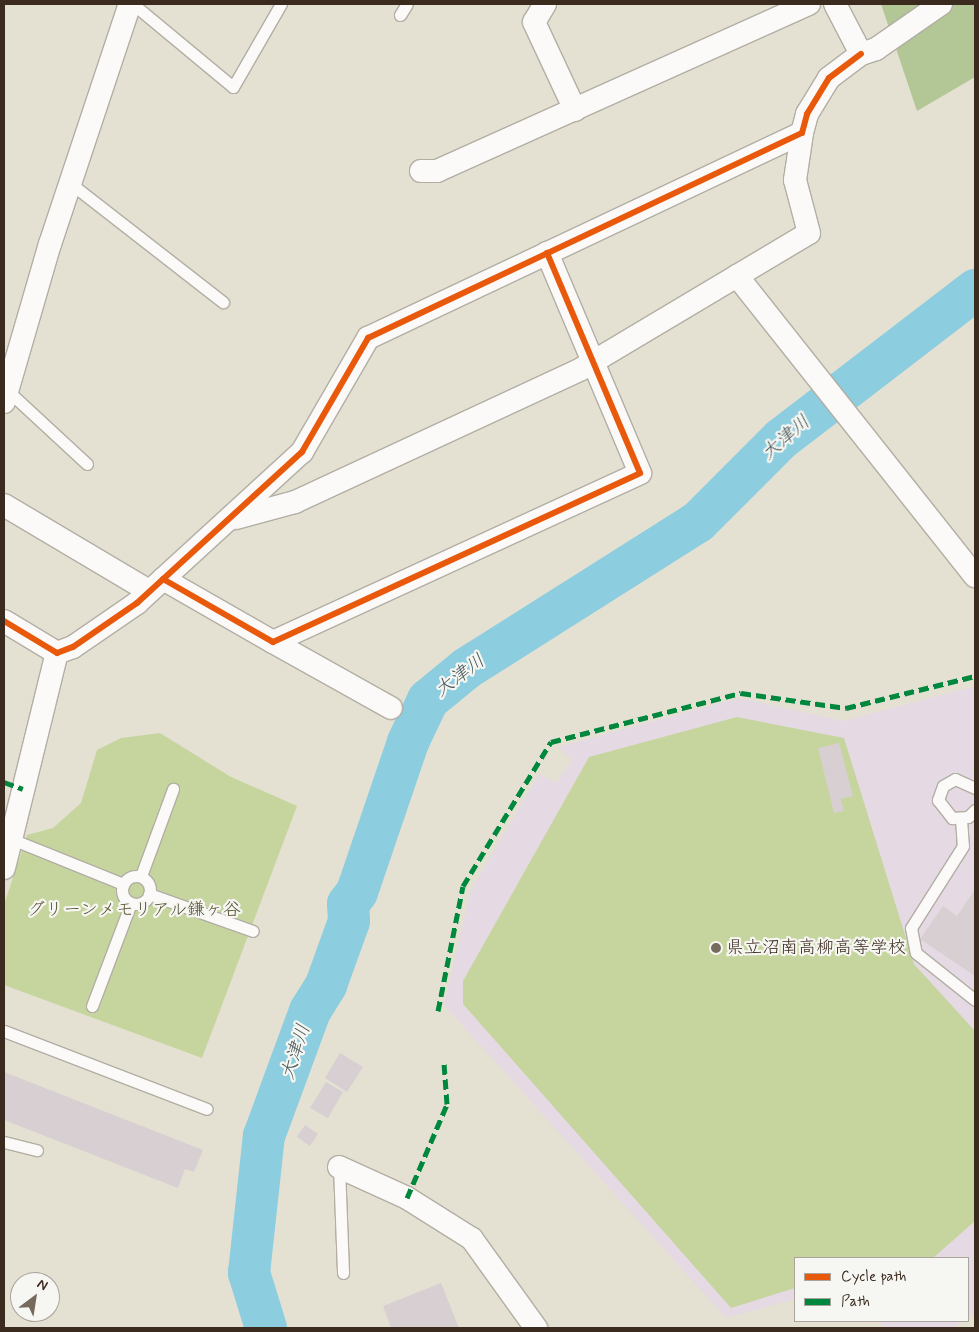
<!DOCTYPE html>
<html>
<head>
<meta charset="utf-8">
<style>
  body { margin:0 }
  #map { position:relative; width:979px; height:1332px; overflow:hidden; background:#e4e1d2; font-family:Mynerve,"Klee One",sans-serif }
  div>[style] { position:absolute }
  [style*='--x'] { left:calc(var(--x)*1px); top:calc(var(--y)*1px); width:calc(var(--w)*1px); rotate:calc(var(--a)*1deg) }
  .built>* { inset:0; background:#e5d9e3 }
  .green>* { inset:0; background:#c6d59e }
  .forest>* { inset:0; background:#b2c696 }
  .river>* { height:42px; margin:-21px; padding:0 21px; transform-origin:21px; border-radius:21px; background:#8ccddf }
  .building>* { inset:0; background:#d7cfd1 }
  .roads { filter:drop-shadow(1px 0 #b2aea4) drop-shadow(-1px 0 #b2aea4) drop-shadow(0 1px #b2aea4) drop-shadow(0 -1px #b2aea4) }
  .lane>* { height:11px; margin:-5.5px; padding:0 5.5px; transform-origin:5.5px; border-radius:5.5px; background:#fbfaf8 }
  .lane>.ring { margin:-5.5px; padding:0; box-sizing:content-box; background:none; border:11px solid #fbfaf8; border-radius:50% }
  .street>* { height:22px; margin:-11px; padding:0 11px; transform-origin:11px; border-radius:11px; background:#fbfaf8 }
  .quiet>* { height:5px; margin-top:-2.5px; transform-origin:0; background:repeating-linear-gradient(90deg,#00873e 0 10px,transparent 0 15px) }
  .cycleway>* { height:6px; margin:-3px; padding:0 3px; transform-origin:3px; border-radius:3px; background:#e8590c }
  .dots>* { width:14px; height:14px; translate:-50% -50%; box-sizing:border-box; border:2px solid #f6f6f2; border-radius:50% }
  span { translate:-50% -50%; white-space:nowrap; text-align:center; line-height:1.15; -webkit-text-stroke:4.5px #f6f6f2; paint-order:stroke }
  .park-label { font-size:18px; color:#585233 }
  .poi-label { font-size:18px; color:#3b2a1e }
  .left { translate:0 -50%; text-align:left }
  .water-label { font-size:19px; color:#48585a; font-style:italic }
  .frame { position:absolute; inset:0; border:5px solid #3b2a1e; pointer-events:none }
  .legend { position:absolute; left:794px; top:1257px; width:175px; height:65px; box-sizing:border-box; background:#f6f6f2; border:1px solid #aba49d; margin:0; padding:6px 9px; list-style:none; font-size:15px; color:#3b2a1e }
  .legend li { display:flex; align-items:center; gap:10px; height:25px }
  .legend b { width:25px; border:1px solid #aba49d }
  .north { position:absolute; left:10px; top:1272px; width:50px; height:50px; box-sizing:border-box; background:#f6f6f2; border:1px solid #aba49d; border-radius:50%; rotate:31deg; font-size:14px; font-weight:700; line-height:20px; text-align:center; color:#3b2a1e }
  .north::after { content:''; display:block; margin:auto; width:18px; height:22px; background:#766a5d; clip-path:polygon(50% 0,100% 100%,50% 72%,0 100%) }
</style>
</head>
<body>
<div id="map">
  <div class="built">
    <i style="clip-path:polygon(975px 686px,975px 1313px,968px 1317px,968px 1258px,795px 1258px,795px 1299px,726px 1318px,444px 1005px,470px 892px,539px 774px,556px 783px,572px 760px,558px 747px,739px 698px,843px 721px)"></i>
    <i style="clip-path:polygon(876px 1321px,963px 1321px,951px 1328px,887px 1328px)"></i>
  </div>
  <div class="green">
    <i style="clip-path:polygon(737px 717px,844px 738px,914px 964px,975px 1031px,975px 1221px,933px 1258px,795px 1258px,795px 1288px,731px 1308px,463px 1004px,463px 981px,589px 757px)"></i>
    <i style="clip-path:polygon(160px 733px,231px 777px,297px 806px,202px 1058px,4px 985px,4px 905px,27px 835px,53px 828px,81px 803px,97px 750px,121px 738px)"></i>
  </div>
  <div class="forest">
    <i style="clip-path:polygon(881px 4px,975px 4px,975px 77px,917px 111px)"></i>
  </div>
  <div class="river">
    <i style="--x:266;--y:1328;--w:58;--a:-107.2"></i>
    <i style="--x:249;--y:1273;--w:138;--a:-83.8"></i>
    <i style="--x:264;--y:1136;--w:133;--a:-69.8"></i>
    <i style="--x:310;--y:1011;--w:31;--a:-58"></i>
    <i style="--x:326;--y:985;--w:68;--a:-70.2"></i>
    <i style="--x:349;--y:921;--w:17;--a:-93"></i>
    <i style="--x:348;--y:904;--w:15;--a:-53"></i>
    <i style="--x:357;--y:892;--w:158;--a:-71.2"></i>
    <i style="--x:408;--y:742;--w:47;--a:-64.5"></i>
    <i style="--x:428;--y:700;--w:50;--a:-39.4"></i>
    <i style="--x:467;--y:668;--w:273;--a:-32.3"></i>
    <i style="--x:698;--y:522;--w:117;--a:-45"></i>
    <i style="--x:781;--y:439;--w:245;--a:-37.5"></i>
  </div>
  <div class="building">
    <i style="clip-path:polygon(839px 743px,853px 796px,841px 799px,844px 811px,834px 813px,818px 748px)"></i>
    <i style="clip-path:polygon(975px 889px,975px 976px,920px 939px,943px 906px,957px 916px)"></i>
    <i style="clip-path:polygon(340px 1053px,363px 1067px,347px 1092px,325px 1078px)"></i>
    <i style="clip-path:polygon(4px 1072px,203px 1150px,194px 1172px,185px 1169px,178px 1188px,4px 1120px)"></i>
    <i style="clip-path:polygon(326px 1082px,343px 1092px,328px 1118px,310px 1108px)"></i>
    <i style="clip-path:polygon(305px 1125px,318px 1134px,310px 1146px,297px 1137px)"></i>
    <i style="clip-path:polygon(441px 1283px,459px 1328px,391px 1328px,383px 1306px)"></i>
  </div>
  <div class="roads">
    <div class="lane">
      <i style="--x:133;--y:4;--w:130;--a:39.7"></i>
      <i style="--x:233;--y:87;--w:96;--a:-60"></i>
      <i style="--x:400;--y:15;--w:13;--a:-58"></i>
      <i style="--x:70;--y:183;--w:194;--a:37.9"></i>
      <i style="--x:7;--y:390;--w:109;--a:42.8"></i>
      <i style="--x:975;--y:788;--w:22;--a:-156"></i>
      <i style="--x:955;--y:779;--w:14;--a:150"></i>
      <i style="--x:943;--y:786;--w:15;--a:110"></i>
      <i style="--x:938;--y:800;--w:23;--a:52"></i>
      <i style="--x:952;--y:818;--w:16;--a:-4"></i>
      <i style="--x:968;--y:817;--w:10;--a:-45"></i>
      <i style="--x:961;--y:819;--w:27;--a:86"></i>
      <i style="--x:963;--y:846;--w:97;--a:122.4"></i>
      <i style="--x:911;--y:928;--w:25;--a:79"></i>
      <i style="--x:916;--y:953;--w:75;--a:38.5"></i>
      <i style="--x:14;--y:840;--w:118;--a:22"></i>
      <i style="--x:141;--y:876;--w:93;--a:-69.8"></i>
      <i class="ring" style="left:122px;top:876px;width:17px;height:17px"></i>
      <i style="--x:149;--y:894;--w:110;--a:19.6"></i>
      <i style="--x:92;--y:1006;--w:110;--a:-69.3"></i>
      <i style="--x:4;--y:1031;--w:217;--a:21"></i>
      <i style="--x:4;--y:1142;--w:34;--a:14"></i>
      <i style="--x:339;--y:1167;--w:106;--a:87.8"></i>
    </div>
    <div class="street">
      <i style="--x:545;--y:4;--w:21;--a:121"></i>
      <i style="--x:534;--y:22;--w:97;--a:65"></i>
      <i style="--x:835;--y:4;--w:56;--a:62.5"></i>
      <i style="--x:861;--y:54;--w:16;--a:-18"></i>
      <i style="--x:876;--y:49;--w:79;--a:-34.7"></i>
      <i style="--x:421;--y:171;--w:16;--a:0"></i>
      <i style="--x:437;--y:171;--w:408;--a:-24.2"></i>
      <i style="--x:737;--y:276;--w:383;--a:51.6"></i>
      <i style="--x:4;--y:402;--w:165;--a:-73.8"></i>
      <i style="--x:50;--y:244;--w:253;--a:-71.6"></i>
      <i style="--x:4;--y:505;--w:169;--a:30.7"></i>
      <i style="--x:236;--y:518;--w:61;--a:-15.2"></i>
      <i style="--x:295;--y:502;--w:315;--a:-24.9"></i>
      <i style="--x:581;--y:369;--w:265;--a:-30.8"></i>
      <i style="--x:809;--y:233;--w:55;--a:-104.8"></i>
      <i style="--x:795;--y:180;--w:48;--a:-81.5"></i>
      <i style="--x:163;--y:579;--w:127;--a:29.8"></i>
      <i style="--x:273;--y:642;--w:404;--a:-24.7"></i>
      <i style="--x:640;--y:473;--w:239;--a:-112.9"></i>
      <i style="--x:4;--y:621;--w:62;--a:31.1"></i>
      <i style="--x:57;--y:653;--w:17;--a:-21"></i>
      <i style="--x:73;--y:647;--w:78;--a:-34.5"></i>
      <i style="--x:137;--y:603;--w:224;--a:-42.5"></i>
      <i style="--x:302;--y:452;--w:132;--a:-59.9"></i>
      <i style="--x:368;--y:338;--w:480;--a:-25.3"></i>
      <i style="--x:802;--y:133;--w:20;--a:-75"></i>
      <i style="--x:807;--y:114;--w:42;--a:-58.6"></i>
      <i style="--x:829;--y:78;--w:40;--a:-37"></i>
      <i style="--x:273;--y:642;--w:135;--a:29.2"></i>
      <i style="--x:4;--y:868;--w:221;--a:-76.2"></i>
      <i style="--x:339;--y:1167;--w:75;--a:24.5"></i>
      <i style="--x:407;--y:1198;--w:77;--a:32.2"></i>
      <i style="--x:472;--y:1239;--w:110;--a:54.3"></i>
    </div>
  </div>
  <div class="quiet">
    <i style="--x:4;--y:782;--w:20;--a:20"></i>
    <i style="--x:438;--y:1011;--w:127;--a:-78.7"></i>
    <i style="--x:463;--y:886;--w:169;--a:-58.6"></i>
    <i style="--x:551;--y:742;--w:196;--a:-14.5"></i>
    <i style="--x:741;--y:693;--w:106;--a:8.1"></i>
    <i style="--x:846;--y:708;--w:133;--a:-13.9"></i>
    <i style="--x:407;--y:1198;--w:102;--a:-66.9"></i>
    <i style="--x:447;--y:1104;--w:41;--a:-94.2"></i>
  </div>
  <div class="cycleway">
    <i style="--x:163;--y:579;--w:127;--a:29.8"></i>
    <i style="--x:273;--y:642;--w:404;--a:-24.7"></i>
    <i style="--x:640;--y:473;--w:239;--a:-112.9"></i>
    <i style="--x:4;--y:621;--w:62;--a:31.1"></i>
    <i style="--x:57;--y:653;--w:17;--a:-21"></i>
    <i style="--x:73;--y:647;--w:78;--a:-34.5"></i>
    <i style="--x:137;--y:603;--w:224;--a:-42.5"></i>
    <i style="--x:302;--y:452;--w:132;--a:-59.9"></i>
    <i style="--x:368;--y:338;--w:480;--a:-25.3"></i>
    <i style="--x:802;--y:133;--w:20;--a:-75"></i>
    <i style="--x:807;--y:114;--w:42;--a:-58.6"></i>
    <i style="--x:829;--y:78;--w:40;--a:-37"></i>
  </div>
  <div class="dots">
    <i style="left:716px;top:948px;background:#766a5d"></i>
  </div>
  <div class="park-label">
    <span style="left:134px;top:910px">グリーンメモリアル鎌ヶ谷</span>
  </div>
  <div class="poi-label">
    <span class="left" style="left:726px;top:948px">県立沼南高柳高等学校</span>
  </div>
  <div class="water-label">
    <span style="left:786px;top:438px;rotate:-41deg">大津川</span>
    <span style="left:460px;top:676px;rotate:-37deg">大津川</span>
    <span style="left:296px;top:1052px;rotate:-72deg">大津川</span>
  </div>
  <div class="frame"></div>
  <ul class="legend">
  <li><b style="height:6px;background:#e8590c"></b>Cycle path</li>
  <li><b style="height:6px;background:#00873e"></b>Path</li>
  </ul>
  <div class="north">N</div>
</div>
</body>
</html>
